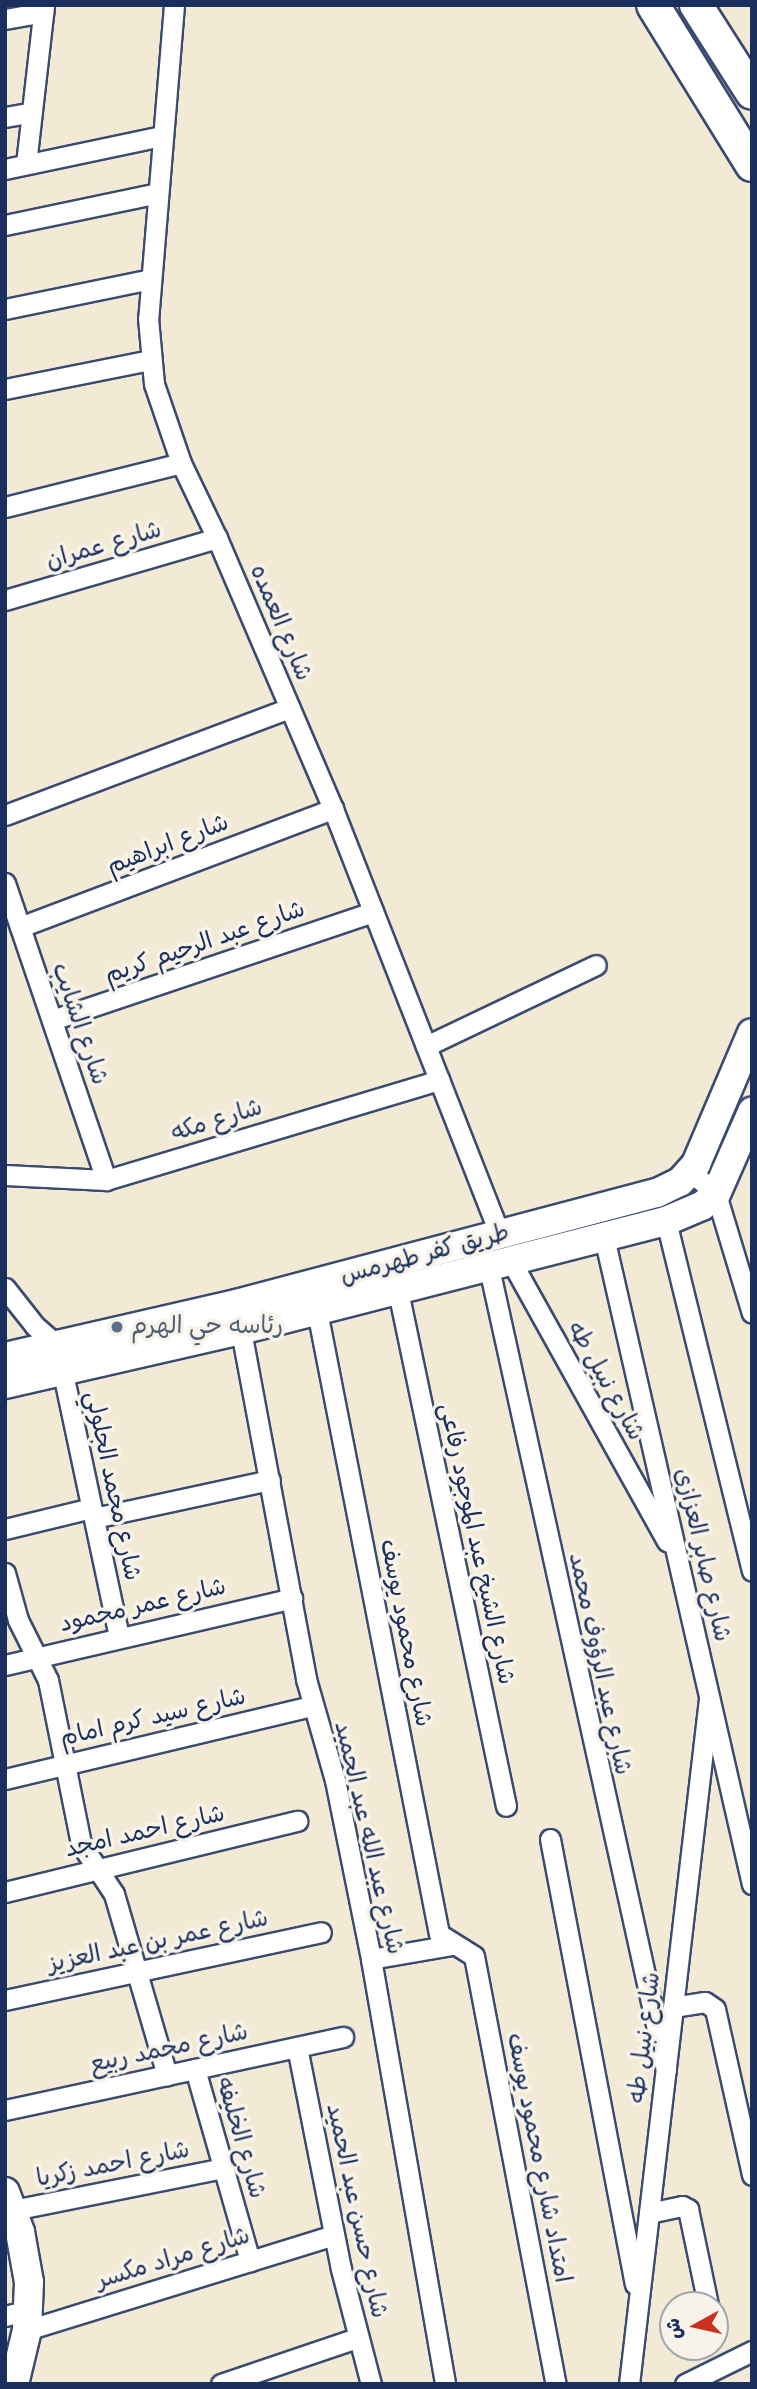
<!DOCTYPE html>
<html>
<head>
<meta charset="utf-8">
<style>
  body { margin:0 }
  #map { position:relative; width:757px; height:2389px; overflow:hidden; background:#f2ead5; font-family:Mynerve,"Playpen Sans Arabic",sans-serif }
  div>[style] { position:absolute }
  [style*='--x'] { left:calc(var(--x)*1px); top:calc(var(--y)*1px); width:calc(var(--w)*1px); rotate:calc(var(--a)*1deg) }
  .roads { filter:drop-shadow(2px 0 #3b4b70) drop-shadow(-2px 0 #3b4b70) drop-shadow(0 2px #3b4b70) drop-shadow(0 -2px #3b4b70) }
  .street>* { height:19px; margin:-9.5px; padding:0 9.5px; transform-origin:9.5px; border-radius:9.5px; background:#fff }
  .secondary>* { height:28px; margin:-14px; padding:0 14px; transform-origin:14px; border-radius:14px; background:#fff }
  .primary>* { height:32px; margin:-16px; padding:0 16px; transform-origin:16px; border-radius:16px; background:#fff }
  .dots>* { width:19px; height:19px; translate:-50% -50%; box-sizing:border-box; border:4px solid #f7f3e8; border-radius:50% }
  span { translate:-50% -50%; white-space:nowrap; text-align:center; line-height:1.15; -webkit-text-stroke:7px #f7f3e8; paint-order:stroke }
  .street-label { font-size:24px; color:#1b2f5e }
  .service-label { font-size:24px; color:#4e5e75 }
  .left { translate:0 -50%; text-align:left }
  .frame { position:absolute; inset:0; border:7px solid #1b2f5e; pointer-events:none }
  .north { position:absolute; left:659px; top:2291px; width:70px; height:70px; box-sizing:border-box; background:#f7f3e8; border:2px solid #9fa5b1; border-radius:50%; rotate:262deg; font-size:19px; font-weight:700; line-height:28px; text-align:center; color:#1b2f5e }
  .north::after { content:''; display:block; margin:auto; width:24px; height:32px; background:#c8321e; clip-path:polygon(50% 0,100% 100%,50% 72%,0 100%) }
</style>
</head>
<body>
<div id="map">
  <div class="roads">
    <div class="street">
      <i style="--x:174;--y:5;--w:314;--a:94.7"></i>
      <i style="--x:148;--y:318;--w:66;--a:84.8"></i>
      <i style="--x:154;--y:384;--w:83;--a:71.1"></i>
      <i style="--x:181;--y:463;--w:83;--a:64.4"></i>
      <i style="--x:217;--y:538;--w:295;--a:66.8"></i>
      <i style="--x:333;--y:809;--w:458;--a:68.6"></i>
      <i style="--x:5;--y:19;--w:39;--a:-10"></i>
      <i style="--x:5;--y:117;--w:27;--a:-10"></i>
      <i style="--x:26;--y:164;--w:160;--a:-83.5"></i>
      <i style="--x:5;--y:169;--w:160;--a:-11.9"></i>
      <i style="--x:5;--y:225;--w:156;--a:-11.8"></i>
      <i style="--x:5;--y:309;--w:149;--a:-11.6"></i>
      <i style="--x:5;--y:389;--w:148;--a:-11.3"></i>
      <i style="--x:5;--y:507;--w:181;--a:-14"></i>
      <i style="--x:5;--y:600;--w:221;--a:-16.3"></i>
      <i style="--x:5;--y:815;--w:304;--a:-20.6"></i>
      <i style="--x:5;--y:883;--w:314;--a:71.2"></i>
      <i style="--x:20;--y:927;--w:335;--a:-20.7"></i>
      <i style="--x:52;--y:1020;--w:339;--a:-18.6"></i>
      <i style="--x:426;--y:1046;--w:188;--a:-25.5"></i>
      <i style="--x:690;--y:1171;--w:35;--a:41"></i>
      <i style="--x:716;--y:1194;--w:124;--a:73.2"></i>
      <i style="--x:5;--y:1175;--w:101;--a:2.8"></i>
      <i style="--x:106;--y:1180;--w:348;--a:-16.7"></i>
      <i style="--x:666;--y:1221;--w:360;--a:76.2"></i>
      <i style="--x:604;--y:1237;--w:664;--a:77.12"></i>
      <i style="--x:511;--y:1261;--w:321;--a:60.9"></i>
      <i style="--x:489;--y:1268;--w:821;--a:77.55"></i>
      <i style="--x:5;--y:1288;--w:48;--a:51.7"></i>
      <i style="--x:35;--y:1326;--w:29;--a:41"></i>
      <i style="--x:57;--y:1345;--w:298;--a:78"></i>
      <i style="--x:398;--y:1291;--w:526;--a:78.16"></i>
      <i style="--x:317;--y:1311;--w:635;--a:78.92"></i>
      <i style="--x:439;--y:1934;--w:41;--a:32.2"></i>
      <i style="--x:474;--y:1956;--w:436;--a:79.2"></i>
      <i style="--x:239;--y:1320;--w:365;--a:79.4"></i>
      <i style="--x:306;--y:1679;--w:105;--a:74"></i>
      <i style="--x:335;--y:1780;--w:183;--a:78.6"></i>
      <i style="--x:371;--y:1959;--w:431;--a:80.1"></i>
      <i style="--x:94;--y:1518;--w:180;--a:-12.2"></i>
      <i style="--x:5;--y:1529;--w:89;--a:-13.6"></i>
      <i style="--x:5;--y:1573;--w:49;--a:74.5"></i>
      <i style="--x:18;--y:1620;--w:67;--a:63.4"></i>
      <i style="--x:48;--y:1680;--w:167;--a:78.6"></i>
      <i style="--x:81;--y:1844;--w:60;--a:56.6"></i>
      <i style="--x:114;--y:1894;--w:189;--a:73.7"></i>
      <i style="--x:5;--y:1665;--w:295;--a:-13.1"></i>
      <i style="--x:5;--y:1779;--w:315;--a:-13.4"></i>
      <i style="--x:550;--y:1839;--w:453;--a:79.2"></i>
      <i style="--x:5;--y:1892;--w:301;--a:-13.7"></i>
      <i style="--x:371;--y:1959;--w:81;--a:-9.9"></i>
      <i style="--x:5;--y:2000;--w:323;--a:-12.1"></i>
      <i style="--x:673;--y:2007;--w:32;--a:-9"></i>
      <i style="--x:705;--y:2002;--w:12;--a:35"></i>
      <i style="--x:715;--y:2009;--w:170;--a:77.4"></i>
      <i style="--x:297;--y:2047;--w:226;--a:78.8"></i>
      <i style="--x:341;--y:2269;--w:119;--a:75.4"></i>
      <i style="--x:195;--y:2069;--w:200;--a:74"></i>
      <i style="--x:5;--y:2110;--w:346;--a:-12.2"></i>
      <i style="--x:13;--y:2210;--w:214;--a:-11.3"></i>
      <i style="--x:649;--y:2213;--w:34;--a:-12"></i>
      <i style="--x:682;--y:2206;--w:7;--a:27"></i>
      <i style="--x:688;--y:2209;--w:98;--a:78.2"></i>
      <i style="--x:5;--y:2316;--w:25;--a:-14"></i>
      <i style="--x:27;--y:2330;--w:321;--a:-17.2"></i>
      <i style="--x:221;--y:2384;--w:144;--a:-18.7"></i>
      <i style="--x:629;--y:2384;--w:690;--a:-83.34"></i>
      <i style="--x:685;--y:2384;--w:75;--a:-26.2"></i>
    </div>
    <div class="secondary">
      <i style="--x:5;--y:1357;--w:237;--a:-12.9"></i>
      <i style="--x:236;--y:1304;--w:435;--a:-14.8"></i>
      <i style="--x:657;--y:1193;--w:25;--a:-26"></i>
      <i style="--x:680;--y:1182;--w:24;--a:-48"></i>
      <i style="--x:696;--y:1164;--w:142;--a:-66.9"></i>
      <i style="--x:5;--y:1384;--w:242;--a:-12.9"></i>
      <i style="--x:241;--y:1330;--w:439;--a:-14.4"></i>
      <i style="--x:666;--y:1221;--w:39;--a:-23"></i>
      <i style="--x:702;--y:1206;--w:18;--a:-41"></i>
      <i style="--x:716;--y:1194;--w:90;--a:-66.3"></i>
      <i style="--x:5;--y:2192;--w:43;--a:69.4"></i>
      <i style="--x:20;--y:2232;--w:51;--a:79.8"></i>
      <i style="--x:29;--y:2282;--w:48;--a:92.4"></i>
      <i style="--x:27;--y:2330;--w:56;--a:103.5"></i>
    </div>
    <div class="primary">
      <i style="--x:653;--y:5;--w:188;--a:58.3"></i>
      <i style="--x:696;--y:5;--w:104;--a:57.5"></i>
    </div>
  </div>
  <div class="dots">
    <i style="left:117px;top:1327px;background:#5c6f8a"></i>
  </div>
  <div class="street-label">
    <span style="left:104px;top:546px;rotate:-16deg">شارع عمران</span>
    <span style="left:280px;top:623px;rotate:67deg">شارع العمده</span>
    <span style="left:168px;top:845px;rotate:-21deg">شارع ابراهيم</span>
    <span style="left:205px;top:943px;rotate:-19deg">شارع عبد الرحيم كريم</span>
    <span style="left:79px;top:1024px;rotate:71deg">شارع الشايب</span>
    <span style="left:217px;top:1121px;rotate:-17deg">شارع مكه</span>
    <span style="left:425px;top:1255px;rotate:-15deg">طريق كفر طهرمس</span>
    <span style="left:605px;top:1381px;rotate:61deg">شارع نبيل طه</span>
    <span style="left:112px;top:1486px;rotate:78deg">شارع محمد الجلولي</span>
    <span style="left:476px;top:1544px;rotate:78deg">شارع الشيخ عبد الموجود رفاعى</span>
    <span style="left:702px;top:1555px;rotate:77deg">شارع صابر العزازى</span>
    <span style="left:143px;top:1606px;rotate:-13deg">شارع عمر محمود</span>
    <span style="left:405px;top:1633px;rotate:79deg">شارع محمود يوسف</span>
    <span style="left:599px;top:1664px;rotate:78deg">شارع عبد الرؤوف محمد</span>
    <span style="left:153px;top:1718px;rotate:-13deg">شارع سيد كرم امام</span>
    <span style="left:145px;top:1832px;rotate:-13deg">شارع احمد امجد</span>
    <span style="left:368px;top:1838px;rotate:77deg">شارع عبد الله عبد الحميد</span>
    <span style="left:158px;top:1942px;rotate:-12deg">شارع عمر بن عبد العزيز</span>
    <span style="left:645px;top:2038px;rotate:-83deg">شارع نبيل طه</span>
    <span style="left:169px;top:2049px;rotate:-12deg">شارع محمد ربيع</span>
    <span style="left:240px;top:2138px;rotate:74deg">شارع الخليفه</span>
    <span style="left:538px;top:2158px;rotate:79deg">امتداد شارع محمود يوسف</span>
    <span style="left:113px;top:2165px;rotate:-11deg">شارع احمد زكريا</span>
    <span style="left:356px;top:2211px;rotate:78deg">شارع حسن عبد الحميد</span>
    <span style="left:173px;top:2259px;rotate:-17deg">شارع مراد مكسر</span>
  </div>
  <div class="service-label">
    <span class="left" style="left:131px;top:1327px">رئاسه حي الهرم</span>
  </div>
  <div class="frame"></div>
  <div class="north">ش</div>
</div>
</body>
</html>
